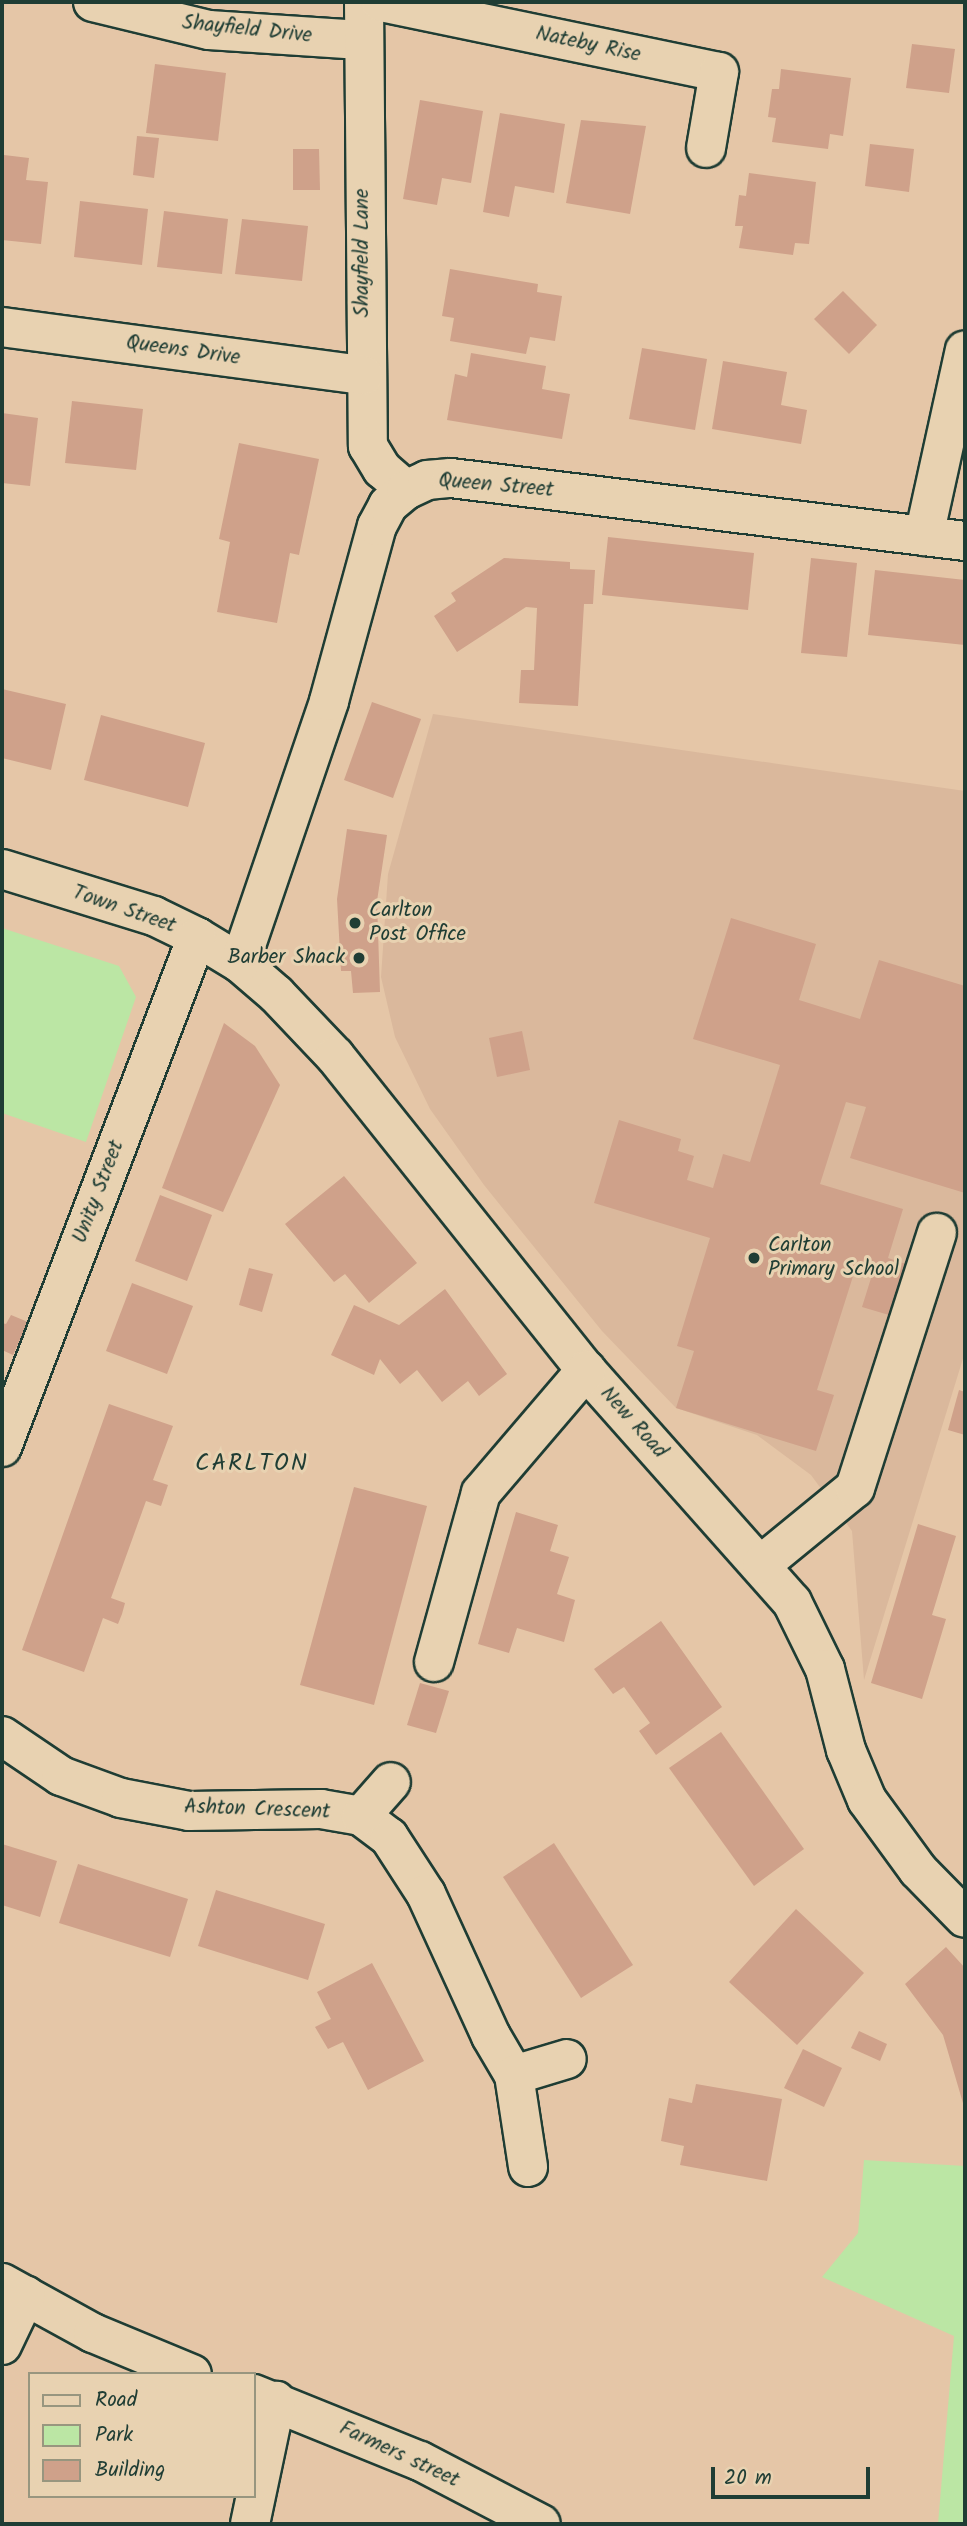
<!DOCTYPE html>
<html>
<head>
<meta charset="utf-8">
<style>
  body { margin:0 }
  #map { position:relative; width:967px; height:2526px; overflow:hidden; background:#e5c6a7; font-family:Kalam,sans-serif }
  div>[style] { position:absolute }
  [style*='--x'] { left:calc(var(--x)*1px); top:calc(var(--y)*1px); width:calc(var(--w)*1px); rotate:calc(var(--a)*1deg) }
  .built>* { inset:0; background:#dab89c }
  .green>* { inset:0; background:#bbe6a4 }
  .building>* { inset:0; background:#cfa18a }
  .roads { filter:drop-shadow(2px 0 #1f3d34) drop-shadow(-2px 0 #1f3d34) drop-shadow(0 2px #1f3d34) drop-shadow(0 -2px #1f3d34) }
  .minor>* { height:38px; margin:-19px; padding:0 19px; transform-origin:19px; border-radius:19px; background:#e8d2b1 }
  .dots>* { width:19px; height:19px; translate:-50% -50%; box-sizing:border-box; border:4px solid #e8d2b1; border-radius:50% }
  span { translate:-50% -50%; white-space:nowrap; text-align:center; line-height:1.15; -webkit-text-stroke:6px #e8d2b1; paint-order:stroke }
  .street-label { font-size:21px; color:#1f3d34 }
  .poi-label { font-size:21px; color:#1f3d34 }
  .left { translate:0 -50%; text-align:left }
  .right { translate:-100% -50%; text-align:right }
  .quarter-label { font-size:24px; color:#1f3d34; letter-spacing:2px }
  .frame { position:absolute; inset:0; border:4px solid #1f3d34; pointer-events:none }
  .legend { position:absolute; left:28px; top:2372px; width:228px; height:126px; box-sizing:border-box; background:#e8d2b1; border:2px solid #98967f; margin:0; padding:9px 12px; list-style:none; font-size:21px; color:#1f3d34 }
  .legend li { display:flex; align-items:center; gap:14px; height:35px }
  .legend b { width:35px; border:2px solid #98967f }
  .scale { position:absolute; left:711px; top:2467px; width:159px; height:32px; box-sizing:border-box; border:4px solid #1f3d34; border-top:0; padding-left:9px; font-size:21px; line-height:24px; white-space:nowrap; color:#1f3d34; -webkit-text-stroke:5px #e8d2b1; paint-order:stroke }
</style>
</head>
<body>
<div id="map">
  <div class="built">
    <i style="clip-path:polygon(433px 714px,965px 791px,965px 1352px,864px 1680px,852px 1531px,811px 1475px,757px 1435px,676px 1408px,602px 1331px,484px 1185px,430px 1109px,395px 1037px,381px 977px,388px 874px)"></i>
  </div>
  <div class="green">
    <i style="clip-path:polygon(2px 928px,119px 966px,136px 997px,86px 1142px,2px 1113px)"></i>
    <i style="clip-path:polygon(864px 2160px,965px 2166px,965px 2524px,938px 2524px,954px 2336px,822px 2277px,858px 2233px)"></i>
  </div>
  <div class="building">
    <i style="clip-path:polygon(912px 44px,955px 49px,949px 93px,906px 88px)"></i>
    <i style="clip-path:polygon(155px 64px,226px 73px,218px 141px,146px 133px)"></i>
    <i style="clip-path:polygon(781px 69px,851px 78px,843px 136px,830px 134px,828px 149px,772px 142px,776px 118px,768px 117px,772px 89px,779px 89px)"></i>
    <i style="clip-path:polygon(420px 100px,483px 111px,471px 183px,442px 178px,437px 205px,403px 199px)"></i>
    <i style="clip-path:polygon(500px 113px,565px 124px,554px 193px,515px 186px,509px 217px,483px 212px)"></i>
    <i style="clip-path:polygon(581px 120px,646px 126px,630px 214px,566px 203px)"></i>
    <i style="clip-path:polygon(137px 136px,159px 138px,154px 178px,133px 175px)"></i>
    <i style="clip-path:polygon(870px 144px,914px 149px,909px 192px,865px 186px)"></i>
    <i style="clip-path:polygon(293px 149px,319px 149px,320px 190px,293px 190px)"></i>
    <i style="clip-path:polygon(4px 155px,29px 158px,26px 180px,48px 182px,41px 244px,2px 240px)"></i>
    <i style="clip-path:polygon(749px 173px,816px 182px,809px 244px,795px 243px,793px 255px,739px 248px,743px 226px,735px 226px,739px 195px,746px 196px)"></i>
    <i style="clip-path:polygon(80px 201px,148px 209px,142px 265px,74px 257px)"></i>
    <i style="clip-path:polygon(164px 211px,228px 219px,222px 274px,157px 267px)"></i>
    <i style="clip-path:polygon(242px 219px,308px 226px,302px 281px,235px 274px)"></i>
    <i style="clip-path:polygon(450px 269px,538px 284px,537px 292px,562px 296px,555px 341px,530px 337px,526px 354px,450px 341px,454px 318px,442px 316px)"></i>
    <i style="clip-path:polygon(843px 291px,877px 325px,849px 354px,814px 319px)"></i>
    <i style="clip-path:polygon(642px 348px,707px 359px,695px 430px,629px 419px)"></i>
    <i style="clip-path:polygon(471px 353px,546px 366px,542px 389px,570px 394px,562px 439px,447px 420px,455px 374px,467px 377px)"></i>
    <i style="clip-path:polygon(723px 361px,787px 372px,781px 405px,807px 410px,801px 444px,712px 429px)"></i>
    <i style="clip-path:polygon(72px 401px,143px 409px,136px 470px,65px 463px)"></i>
    <i style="clip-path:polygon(2px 413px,38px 418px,30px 486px,2px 483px)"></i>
    <i style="clip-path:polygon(239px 443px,319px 459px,299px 555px,290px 553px,277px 623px,217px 612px,230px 542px,219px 539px)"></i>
    <i style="clip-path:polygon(608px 537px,754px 553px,748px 610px,602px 595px)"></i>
    <i style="clip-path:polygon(504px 558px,570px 562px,570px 569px,595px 570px,593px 604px,584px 604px,578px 706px,519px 703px,521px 670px,534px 670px,537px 608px,526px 607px,457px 652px,434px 616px,456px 601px,451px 593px)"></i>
    <i style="clip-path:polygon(811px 558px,857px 563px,847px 657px,801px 653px)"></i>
    <i style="clip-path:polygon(875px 570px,965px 580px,965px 645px,868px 635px)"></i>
    <i style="clip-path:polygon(2px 689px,66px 704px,51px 770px,2px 758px)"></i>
    <i style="clip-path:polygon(372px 702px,421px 719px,393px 798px,344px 780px)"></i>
    <i style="clip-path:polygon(101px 715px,205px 743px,188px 807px,84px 780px)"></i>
    <i style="clip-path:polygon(347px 829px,387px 835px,377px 901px,380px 992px,353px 993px,351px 971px,341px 971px,337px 899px)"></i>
    <i style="clip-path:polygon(731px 918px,816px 944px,799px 1000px,860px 1019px,879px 960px,965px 986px,965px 1193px,850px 1158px,866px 1107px,846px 1102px,820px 1184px,903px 1209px,888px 1258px,906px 1264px,889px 1315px,862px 1307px,872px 1275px,855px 1270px,817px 1390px,834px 1395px,816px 1451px,676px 1408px,694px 1351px,677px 1346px,710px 1238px,594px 1203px,619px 1120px,681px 1139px,678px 1151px,694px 1156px,687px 1180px,713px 1188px,723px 1154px,750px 1162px,780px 1065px,693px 1039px)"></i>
    <i style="clip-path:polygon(224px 1023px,255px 1046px,280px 1085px,223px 1212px,162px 1188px)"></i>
    <i style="clip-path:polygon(522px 1031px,530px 1070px,497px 1077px,489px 1038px)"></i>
    <i style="clip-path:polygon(344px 1176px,417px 1263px,369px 1303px,345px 1274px,334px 1282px,285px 1224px)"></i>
    <i style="clip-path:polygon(160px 1195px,212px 1215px,187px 1281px,135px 1261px)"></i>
    <i style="clip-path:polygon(249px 1268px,273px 1274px,262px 1312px,239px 1305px)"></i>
    <i style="clip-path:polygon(132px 1283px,193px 1306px,167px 1374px,106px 1351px)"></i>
    <i style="clip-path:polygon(445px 1289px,507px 1374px,479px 1396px,468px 1381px,442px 1402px,417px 1370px,400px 1384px,380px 1359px,374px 1375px,331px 1355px,354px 1305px,399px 1325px)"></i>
    <i style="clip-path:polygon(11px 1315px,28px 1322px,13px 1355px,2px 1350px,2px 1323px,6px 1324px)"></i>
    <i style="clip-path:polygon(959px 1390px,965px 1392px,965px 1435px,948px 1430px)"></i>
    <i style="clip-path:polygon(109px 1404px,173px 1426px,153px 1480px,168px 1485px,161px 1506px,146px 1501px,111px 1598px,125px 1603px,122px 1614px,118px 1624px,103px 1618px,84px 1672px,22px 1650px)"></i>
    <i style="clip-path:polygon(354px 1487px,427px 1506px,374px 1705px,300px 1685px)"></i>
    <i style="clip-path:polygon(516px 1512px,558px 1525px,550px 1551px,569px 1557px,557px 1594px,575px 1600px,564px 1642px,517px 1628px,509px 1653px,478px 1644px)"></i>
    <i style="clip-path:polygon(918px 1524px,956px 1536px,932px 1615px,946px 1619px,922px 1699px,871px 1683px)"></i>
    <i style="clip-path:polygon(661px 1621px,722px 1707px,656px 1755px,639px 1731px,650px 1723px,624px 1687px,613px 1694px,594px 1669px)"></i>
    <i style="clip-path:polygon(420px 1683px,449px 1691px,436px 1733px,407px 1725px)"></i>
    <i style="clip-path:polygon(721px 1732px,804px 1849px,754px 1886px,669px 1768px)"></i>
    <i style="clip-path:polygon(554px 1843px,633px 1965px,581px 1998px,503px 1877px)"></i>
    <i style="clip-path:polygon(2px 1844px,57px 1861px,40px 1917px,2px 1905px)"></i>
    <i style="clip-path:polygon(78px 1864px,188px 1899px,170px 1957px,59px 1923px)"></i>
    <i style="clip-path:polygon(216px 1890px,325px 1924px,308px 1980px,198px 1946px)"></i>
    <i style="clip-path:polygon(796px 1909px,864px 1973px,797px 2045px,729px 1982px)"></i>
    <i style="clip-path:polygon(946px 1947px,965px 1968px,965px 2110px,943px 2035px,905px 1984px)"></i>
    <i style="clip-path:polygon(372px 1963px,424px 2061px,368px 2090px,343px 2042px,328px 2049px,315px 2027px,331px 2019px,317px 1992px)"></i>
    <i style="clip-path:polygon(859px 2031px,887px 2044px,880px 2061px,851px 2048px)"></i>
    <i style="clip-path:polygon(803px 2049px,842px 2068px,824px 2107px,784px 2088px)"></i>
    <i style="clip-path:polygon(696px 2084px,782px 2099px,767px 2181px,680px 2165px,684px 2146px,661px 2141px,669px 2098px,692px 2103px)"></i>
  </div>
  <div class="roads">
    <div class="minor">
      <i style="--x:93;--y:2;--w:119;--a:13.6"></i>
      <i style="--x:209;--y:30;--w:152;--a:3.8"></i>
      <i style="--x:364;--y:2;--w:444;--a:89.5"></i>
      <i style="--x:368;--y:446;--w:27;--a:59"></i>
      <i style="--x:382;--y:469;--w:32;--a:41"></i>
      <i style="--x:381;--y:2;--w:345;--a:11.7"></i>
      <i style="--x:719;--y:72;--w:77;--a:99.7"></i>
      <i style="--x:2;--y:327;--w:365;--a:7.6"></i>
      <i style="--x:924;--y:536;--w:190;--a:-77.6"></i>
      <i style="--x:2;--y:869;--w:159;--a:17.2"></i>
      <i style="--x:154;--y:916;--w:48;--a:26"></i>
      <i style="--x:197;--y:937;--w:50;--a:31.2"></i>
      <i style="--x:240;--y:963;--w:48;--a:40.7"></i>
      <i style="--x:276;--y:994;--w:86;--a:46.4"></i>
      <i style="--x:335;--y:1056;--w:402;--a:51.4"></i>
      <i style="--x:586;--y:1370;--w:310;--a:48.4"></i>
      <i style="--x:792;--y:1602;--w:75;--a:63.8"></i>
      <i style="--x:825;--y:1669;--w:84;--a:75.5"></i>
      <i style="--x:846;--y:1750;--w:54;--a:67.2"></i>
      <i style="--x:867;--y:1800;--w:87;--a:53.9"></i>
      <i style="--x:918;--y:1870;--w:67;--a:45.6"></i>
      <i style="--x:240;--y:963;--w:277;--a:-71.2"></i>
      <i style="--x:329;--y:701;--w:181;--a:-74.7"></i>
      <i style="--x:377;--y:526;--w:24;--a:-62"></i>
      <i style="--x:388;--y:505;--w:23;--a:-40"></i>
      <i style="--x:406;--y:490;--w:23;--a:-25"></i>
      <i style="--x:427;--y:480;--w:24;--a:-5"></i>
      <i style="--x:451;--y:478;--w:518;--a:6.99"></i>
      <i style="--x:2;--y:1447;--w:546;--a:-69.08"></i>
      <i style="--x:762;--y:1564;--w:120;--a:-39.3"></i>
      <i style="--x:855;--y:1488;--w:268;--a:-72.2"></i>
      <i style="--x:434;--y:1662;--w:175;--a:-74.5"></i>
      <i style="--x:481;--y:1493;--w:162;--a:-49.5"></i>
      <i style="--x:2;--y:1736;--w:71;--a:34.1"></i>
      <i style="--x:61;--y:1776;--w:64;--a:20.1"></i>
      <i style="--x:121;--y:1798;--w:69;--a:10.8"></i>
      <i style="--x:189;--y:1811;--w:132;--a:-0.9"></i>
      <i style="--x:321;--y:1809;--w:41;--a:9.9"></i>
      <i style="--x:361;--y:1816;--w:35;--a:37"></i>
      <i style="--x:389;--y:1837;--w:68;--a:57"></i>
      <i style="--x:426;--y:1894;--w:156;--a:65.4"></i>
      <i style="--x:491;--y:2036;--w:45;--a:59.5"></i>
      <i style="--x:514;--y:2075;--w:93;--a:81.3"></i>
      <i style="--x:361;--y:1816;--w:45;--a:-48.6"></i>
      <i style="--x:514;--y:2075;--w:55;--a:-16.8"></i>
      <i style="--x:2;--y:2283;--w:104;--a:28.8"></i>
      <i style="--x:93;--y:2333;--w:107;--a:22.5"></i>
      <i style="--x:2;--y:2345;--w:55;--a:-64.4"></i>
      <i style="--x:254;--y:2394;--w:179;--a:22"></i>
      <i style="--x:420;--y:2461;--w:136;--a:27.5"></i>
      <i style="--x:250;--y:2524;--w:126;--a:-78.1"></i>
    </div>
  </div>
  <div class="dots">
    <i style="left:355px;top:923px;background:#1f3d34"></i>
    <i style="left:359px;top:958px;background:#1f3d34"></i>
    <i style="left:754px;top:1258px;background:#1f3d34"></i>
  </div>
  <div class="street-label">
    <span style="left:247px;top:30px;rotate:6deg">Shayfield Drive</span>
    <span style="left:588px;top:45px;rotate:12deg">Nateby Rise</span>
    <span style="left:363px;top:253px;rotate:-90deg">Shayfield Lane</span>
    <span style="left:183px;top:351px;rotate:8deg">Queens Drive</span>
    <span style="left:496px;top:486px;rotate:5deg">Queen Street</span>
    <span style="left:124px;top:910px;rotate:19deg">Town Street</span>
    <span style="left:99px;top:1192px;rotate:-69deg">Unity Street</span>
    <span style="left:633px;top:1423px;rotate:48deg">New Road</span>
    <span style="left:257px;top:1810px;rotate:2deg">Ashton Crescent</span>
    <span style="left:399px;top:2455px;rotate:25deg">Farmers street</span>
  </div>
  <div class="poi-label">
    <span class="left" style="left:369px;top:923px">Carlton<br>Post Office</span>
    <span class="right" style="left:345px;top:958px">Barber Shack</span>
    <span class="left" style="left:768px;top:1258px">Carlton<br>Primary School</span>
  </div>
  <div class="quarter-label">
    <span style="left:252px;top:1464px">CARLTON</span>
  </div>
  <div class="frame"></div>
  <ul class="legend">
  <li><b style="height:9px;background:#e8d2b1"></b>Road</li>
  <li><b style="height:19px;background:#bbe6a4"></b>Park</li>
  <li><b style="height:19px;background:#cfa18a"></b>Building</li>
  </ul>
  <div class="scale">20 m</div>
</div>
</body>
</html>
